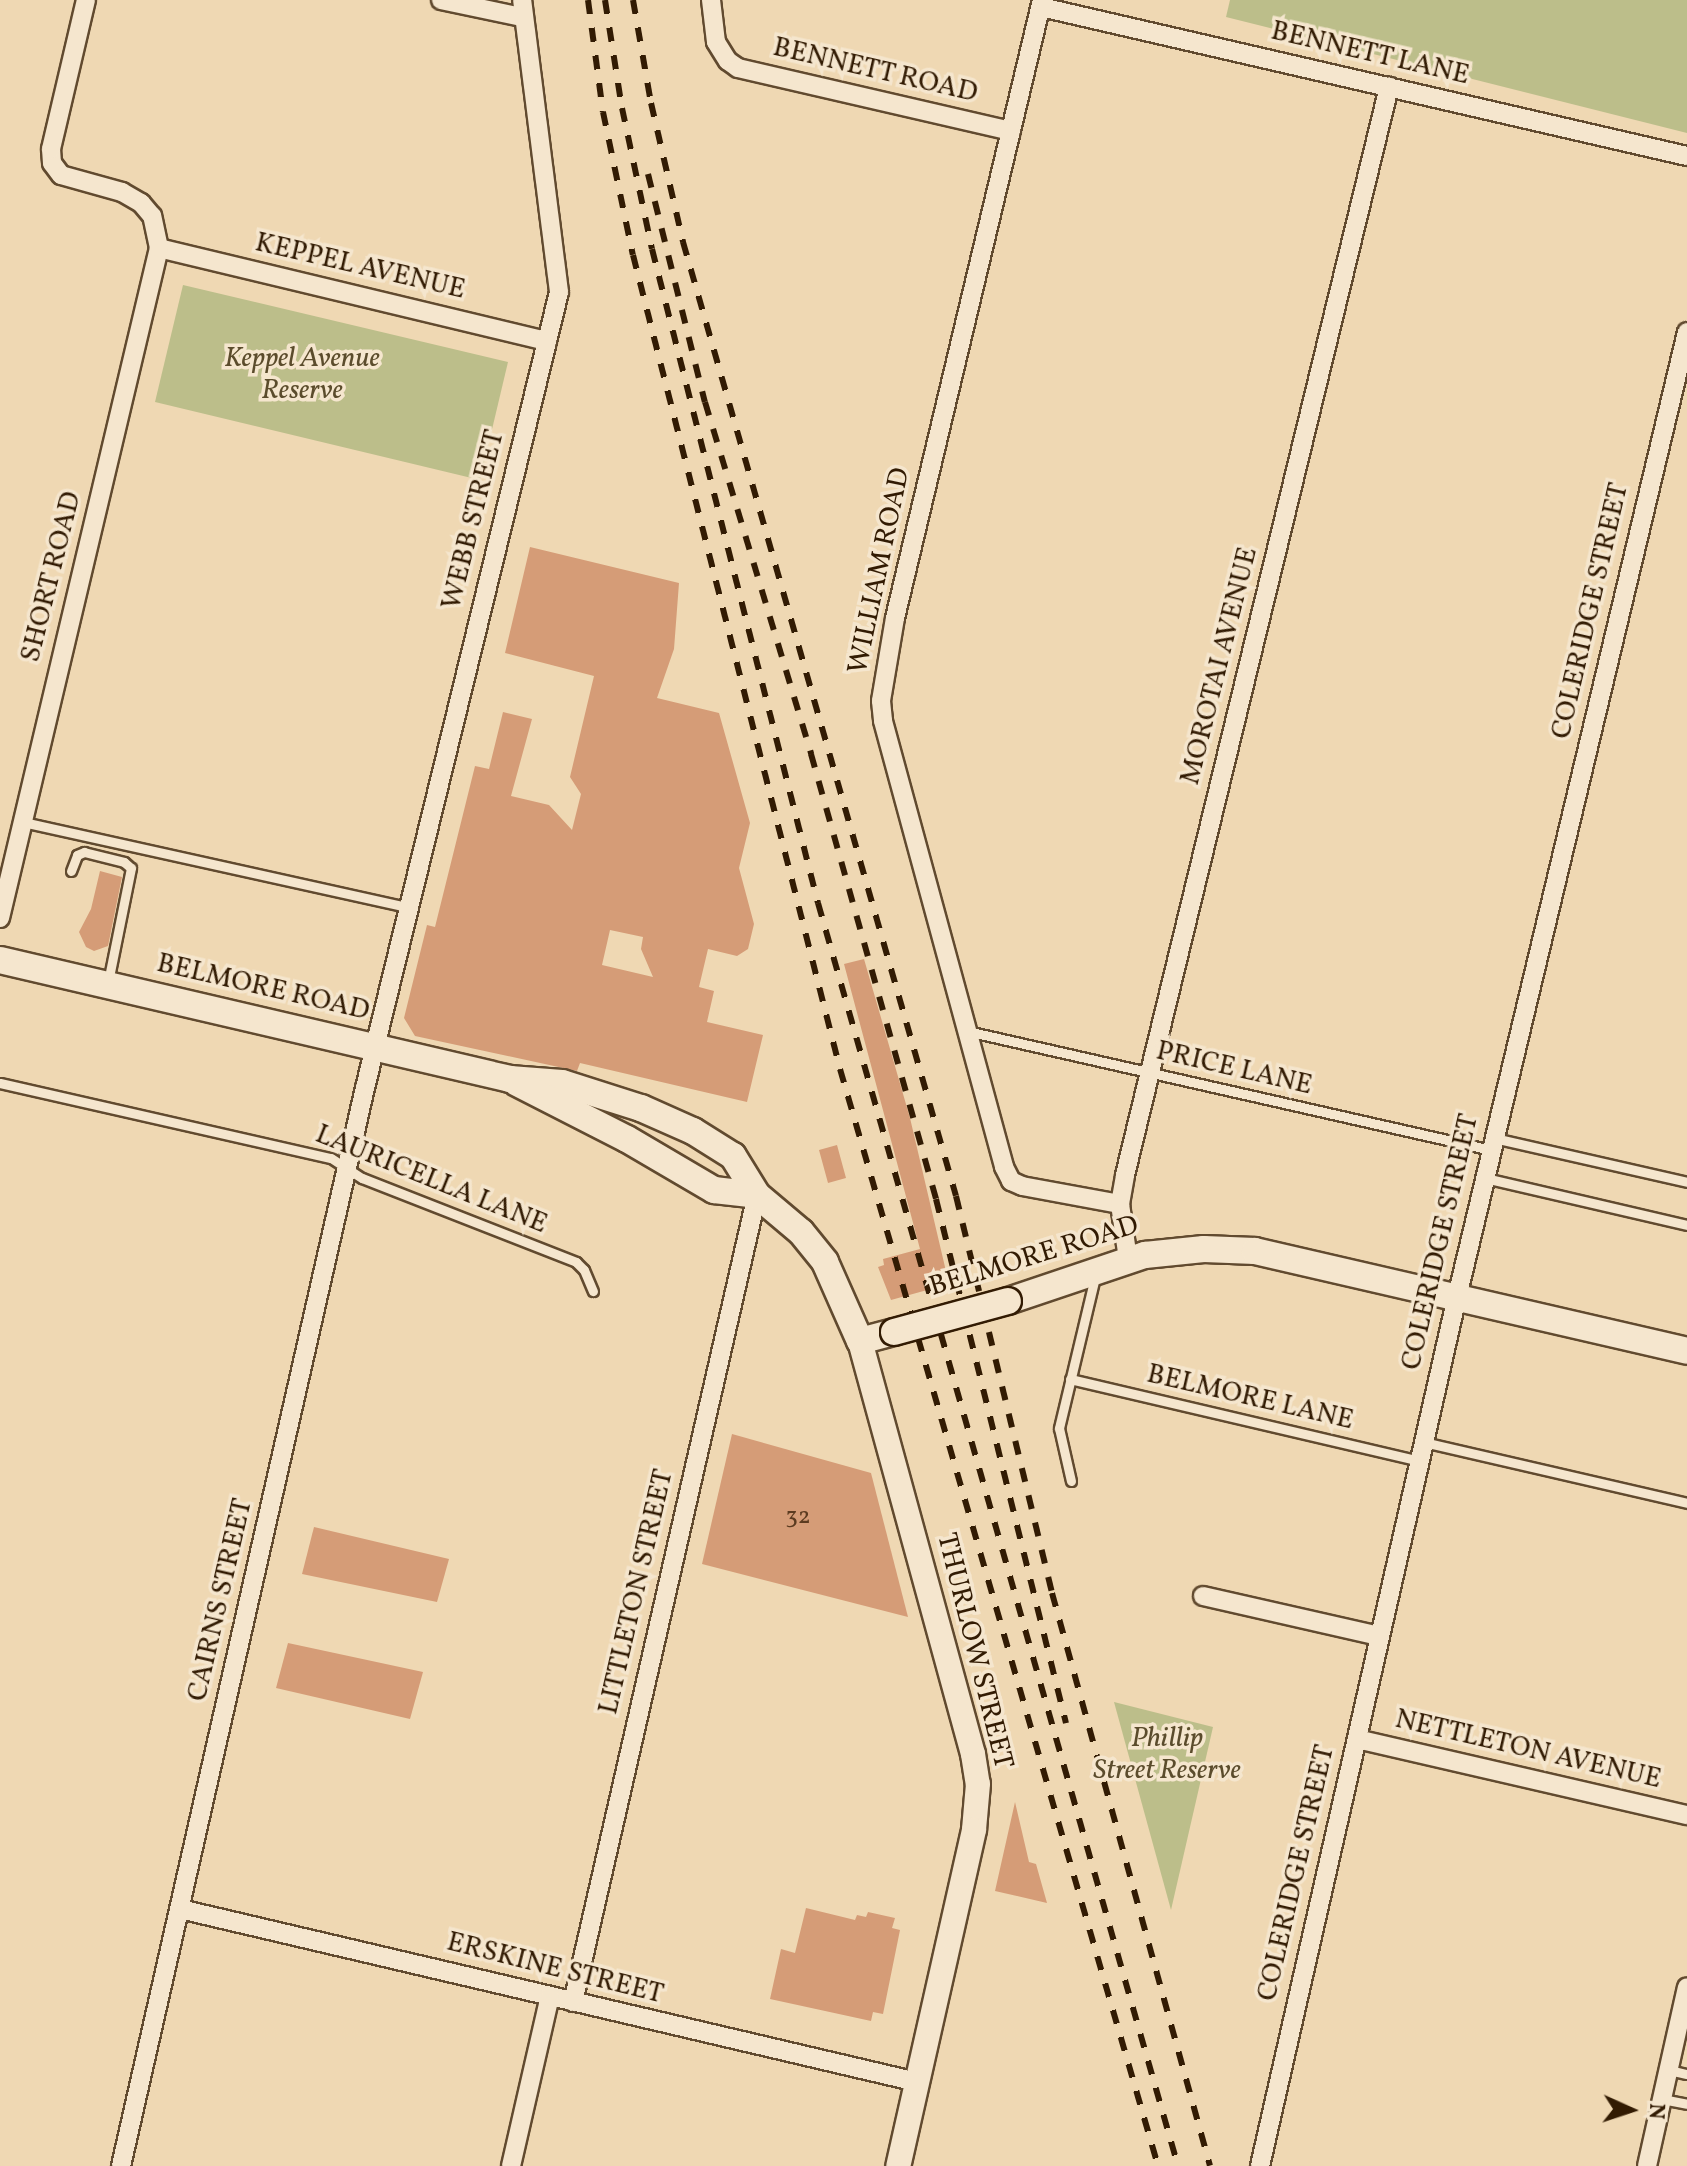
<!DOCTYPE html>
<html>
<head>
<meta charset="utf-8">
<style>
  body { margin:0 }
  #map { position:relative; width:1687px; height:2166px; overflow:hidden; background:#efd8b3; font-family:Vollkorn,serif }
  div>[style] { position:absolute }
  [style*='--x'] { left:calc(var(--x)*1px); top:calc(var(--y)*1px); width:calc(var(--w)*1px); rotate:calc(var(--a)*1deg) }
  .green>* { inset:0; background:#bcbe8a }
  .building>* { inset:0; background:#d59c77 }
  .roads { filter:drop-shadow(2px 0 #614a2f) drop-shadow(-2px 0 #614a2f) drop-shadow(0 2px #614a2f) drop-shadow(0 -2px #614a2f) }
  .service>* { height:9px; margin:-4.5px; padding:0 4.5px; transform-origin:4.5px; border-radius:4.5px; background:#f5e6ce }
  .minor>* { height:18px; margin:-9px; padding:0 9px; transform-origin:9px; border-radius:9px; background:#f5e6ce }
  .tertiary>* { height:24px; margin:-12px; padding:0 12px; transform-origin:12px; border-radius:12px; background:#f5e6ce }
  .secondary>* { height:26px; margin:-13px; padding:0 13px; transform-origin:13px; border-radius:13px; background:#f5e6ce }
  .rail>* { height:6px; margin-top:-3px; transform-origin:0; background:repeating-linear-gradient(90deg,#321b03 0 14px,transparent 0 28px) }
  .bridges { filter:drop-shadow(2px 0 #321b03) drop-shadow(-2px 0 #321b03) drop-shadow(0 2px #321b03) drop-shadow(0 -2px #321b03) }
  .secondary-bridge>* { height:26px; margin:-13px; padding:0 13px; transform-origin:13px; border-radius:13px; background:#f5e6ce }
  span { translate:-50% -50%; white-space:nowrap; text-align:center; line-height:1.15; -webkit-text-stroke:7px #f5e6ce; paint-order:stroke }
  .number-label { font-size:24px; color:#5b3b20 }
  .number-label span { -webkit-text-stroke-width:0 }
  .street-label { font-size:28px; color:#321b03 }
  .park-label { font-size:28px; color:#5b4c2c; font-style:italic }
  .north { position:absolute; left:1591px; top:2070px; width:80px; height:80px; -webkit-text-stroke:6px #f5e6ce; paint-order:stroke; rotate:93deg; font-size:22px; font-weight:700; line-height:32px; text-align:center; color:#321b03 }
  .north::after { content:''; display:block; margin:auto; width:28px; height:36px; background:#321b03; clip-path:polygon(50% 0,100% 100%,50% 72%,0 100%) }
</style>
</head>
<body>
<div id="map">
  <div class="green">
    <i style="clip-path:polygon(1230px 0,1687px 0,1687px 133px,1226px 17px)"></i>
    <i style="clip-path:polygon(183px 285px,508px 362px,480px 480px,155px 402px)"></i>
    <i style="clip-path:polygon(1114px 1702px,1213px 1727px,1171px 1910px)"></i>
  </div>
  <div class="building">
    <i style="clip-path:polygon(evenodd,530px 547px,679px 583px,674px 649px,657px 698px,719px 713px,750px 823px,739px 868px,754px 924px,748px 949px,737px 956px,708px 949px,699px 987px,714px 991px,707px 1022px,763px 1035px,747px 1102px,580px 1063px,577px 1071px,415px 1036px,404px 1018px,427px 925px,435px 927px,475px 766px,489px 769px,503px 712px,532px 719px,511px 796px,549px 805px,572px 830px,581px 794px,570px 777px,594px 676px,505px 653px,530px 547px,610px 930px,643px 937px,641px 949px,653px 977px,602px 965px,610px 930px)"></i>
    <i style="clip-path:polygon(100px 871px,122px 877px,108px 946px,94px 951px,86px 947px,79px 932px,91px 909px)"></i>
    <i style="clip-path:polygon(864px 959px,910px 1118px,949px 1284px,891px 1300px,878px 1267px,884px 1265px,883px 1259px,920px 1249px,844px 964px)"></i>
    <i style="clip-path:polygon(837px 1145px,846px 1178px,828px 1183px,819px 1150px)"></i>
    <i style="clip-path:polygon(732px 1434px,871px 1473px,908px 1617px,702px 1564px)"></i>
    <i style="clip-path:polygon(314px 1527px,449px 1559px,437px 1602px,302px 1574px)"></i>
    <i style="clip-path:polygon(288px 1643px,423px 1672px,410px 1719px,276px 1688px)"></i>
    <i style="clip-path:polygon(1015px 1802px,1029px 1862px,1036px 1864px,1047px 1903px,995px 1891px)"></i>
    <i style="clip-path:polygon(806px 1908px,855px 1920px,857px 1915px,866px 1917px,868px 1912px,895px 1918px,892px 1928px,900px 1930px,883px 2014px,873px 2012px,871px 2021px,770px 1999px,781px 1949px,795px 1953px)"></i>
  </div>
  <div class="roads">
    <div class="service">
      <i style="--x:23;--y:822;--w:396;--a:12.5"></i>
      <i style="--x:71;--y:871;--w:17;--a:-69"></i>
      <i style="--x:77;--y:855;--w:8;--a:-23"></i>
      <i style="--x:84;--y:852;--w:41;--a:14"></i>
      <i style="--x:124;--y:862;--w:9;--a:41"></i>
      <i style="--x:131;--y:868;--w:116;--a:101.4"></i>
      <i style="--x:967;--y:1031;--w:537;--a:12.79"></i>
      <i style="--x:0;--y:1083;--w:339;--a:12.8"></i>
      <i style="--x:331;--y:1158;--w:37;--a:33"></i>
      <i style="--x:362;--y:1178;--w:230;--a:21.4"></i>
      <i style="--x:576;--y:1262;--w:11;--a:45"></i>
      <i style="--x:584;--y:1270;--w:23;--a:67"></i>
      <i style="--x:1494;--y:1138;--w:198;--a:12.8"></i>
      <i style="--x:1485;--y:1178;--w:207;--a:13.1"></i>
      <i style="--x:1070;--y:1379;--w:359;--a:13.2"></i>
      <i style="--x:1423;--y:1442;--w:271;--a:13"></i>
      <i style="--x:1071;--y:1481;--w:54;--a:-102.8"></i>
      <i style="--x:1059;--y:1428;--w:155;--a:-76.6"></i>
      <i style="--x:1669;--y:2070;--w:18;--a:13"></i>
      <i style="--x:1662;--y:2099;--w:25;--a:11"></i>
    </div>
    <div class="minor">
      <i style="--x:441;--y:0;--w:83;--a:11.9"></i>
      <i style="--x:711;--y:0;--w:42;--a:83.2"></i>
      <i style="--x:716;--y:42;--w:22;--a:58"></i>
      <i style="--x:728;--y:61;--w:12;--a:35"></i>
      <i style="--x:738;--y:68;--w:280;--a:13"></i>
      <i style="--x:1042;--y:0;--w:635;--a:103.38"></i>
      <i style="--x:895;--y:618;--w:84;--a:99.6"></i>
      <i style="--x:881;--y:701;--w:20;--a:84"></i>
      <i style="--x:883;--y:721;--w:462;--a:74.8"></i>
      <i style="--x:1004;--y:1167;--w:16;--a:63"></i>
      <i style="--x:1011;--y:1181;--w:12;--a:24"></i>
      <i style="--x:1022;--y:1186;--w:100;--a:10.4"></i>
      <i style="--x:1041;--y:7;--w:663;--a:12.99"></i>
      <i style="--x:159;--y:248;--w:399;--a:13.5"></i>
      <i style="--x:0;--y:918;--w:689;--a:-76.65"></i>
      <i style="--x:159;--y:248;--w:33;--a:-102"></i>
      <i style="--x:152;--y:216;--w:17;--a:-130"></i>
      <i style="--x:141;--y:203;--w:22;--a:-150"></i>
      <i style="--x:122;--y:192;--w:63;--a:-164.4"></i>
      <i style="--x:61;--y:175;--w:15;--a:-127"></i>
      <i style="--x:52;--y:163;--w:14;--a:-94"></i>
      <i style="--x:51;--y:149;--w:153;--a:-76.8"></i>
      <i style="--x:1128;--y:1259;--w:56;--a:-98.3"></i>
      <i style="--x:1120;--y:1204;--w:29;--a:-80"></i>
      <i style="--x:1125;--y:1175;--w:1120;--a:-76.36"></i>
      <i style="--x:1203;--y:1596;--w:180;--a:12.8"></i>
      <i style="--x:1357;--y:1739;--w:339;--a:13"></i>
      <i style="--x:180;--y:1909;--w:757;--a:13.21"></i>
      <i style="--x:573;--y:2002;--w:828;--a:-77.16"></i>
      <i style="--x:121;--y:2166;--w:1105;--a:-77.25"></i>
      <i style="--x:365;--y:1088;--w:819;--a:-76.3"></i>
      <i style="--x:559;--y:292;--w:294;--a:-97.2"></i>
      <i style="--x:511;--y:2166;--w:174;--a:-77.1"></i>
      <i style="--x:1260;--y:2166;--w:891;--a:-77.23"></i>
      <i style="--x:1457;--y:1297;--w:992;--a:-76.59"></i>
      <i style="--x:1647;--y:2166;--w:183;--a:-77.4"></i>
    </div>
    <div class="tertiary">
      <i style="--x:860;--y:1341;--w:428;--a:74.7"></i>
      <i style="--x:973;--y:1754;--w:30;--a:81"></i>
      <i style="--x:978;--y:1784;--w:46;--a:95"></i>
      <i style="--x:974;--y:1830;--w:344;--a:102.7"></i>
    </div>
    <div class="secondary">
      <i style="--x:0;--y:960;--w:524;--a:13.13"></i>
      <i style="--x:510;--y:1079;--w:52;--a:4.4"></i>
      <i style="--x:562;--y:1083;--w:83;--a:17.6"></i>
      <i style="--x:641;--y:1108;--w:57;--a:23.9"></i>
      <i style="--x:693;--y:1131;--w:47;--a:32"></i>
      <i style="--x:733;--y:1156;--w:46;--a:58.4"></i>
      <i style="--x:757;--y:1195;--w:57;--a:40.1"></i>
      <i style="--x:801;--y:1232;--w:38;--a:51"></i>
      <i style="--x:825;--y:1262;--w:86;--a:66.1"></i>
      <i style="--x:860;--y:1341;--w:35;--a:-15"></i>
      <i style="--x:517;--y:1083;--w:123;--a:27"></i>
      <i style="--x:627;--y:1139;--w:101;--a:30.4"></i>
      <i style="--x:714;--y:1190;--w:43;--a:6.6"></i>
      <i style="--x:1008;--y:1301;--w:145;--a:-18.6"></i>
      <i style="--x:1145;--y:1255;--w:59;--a:-5.8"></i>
      <i style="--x:1204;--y:1249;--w:51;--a:2.2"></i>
      <i style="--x:1255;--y:1251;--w:443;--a:13"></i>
    </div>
  </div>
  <div class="rail">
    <i style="--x:588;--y:0;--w:113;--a:82.4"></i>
    <i style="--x:603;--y:112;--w:146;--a:78.2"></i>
    <i style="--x:633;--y:255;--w:840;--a:75.73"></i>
    <i style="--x:840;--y:1069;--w:1142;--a:73.83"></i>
    <i style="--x:605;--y:0;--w:109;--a:81.1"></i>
    <i style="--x:622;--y:108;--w:144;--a:78"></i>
    <i style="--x:652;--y:249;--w:675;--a:75.76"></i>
    <i style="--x:818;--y:903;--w:1313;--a:74.09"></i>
    <i style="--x:633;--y:0;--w:105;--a:80.1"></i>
    <i style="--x:651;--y:103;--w:143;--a:77"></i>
    <i style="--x:683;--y:242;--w:992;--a:74.03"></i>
    <i style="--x:956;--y:1196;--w:408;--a:76.4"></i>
    <i style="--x:1052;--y:1593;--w:594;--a:74.58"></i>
    <i style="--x:648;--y:174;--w:235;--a:76"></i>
    <i style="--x:705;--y:402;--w:368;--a:73.2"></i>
    <i style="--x:811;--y:754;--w:462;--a:74.3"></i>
    <i style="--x:936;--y:1199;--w:540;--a:76.07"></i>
  </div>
  <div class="bridges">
    <div class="secondary-bridge">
      <i style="--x:894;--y:1332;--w:118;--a:-15.2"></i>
    </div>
  </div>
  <div class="number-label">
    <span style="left:798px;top:1518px">32</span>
  </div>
  <div class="street-label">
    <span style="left:1370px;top:54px;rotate:13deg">BENNETT LANE</span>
    <span style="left:875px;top:71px;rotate:13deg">BENNETT ROAD</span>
    <span style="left:360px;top:267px;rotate:13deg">KEPPEL AVENUE</span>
    <span style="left:474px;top:520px;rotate:-76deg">WEBB STREET</span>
    <span style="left:880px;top:571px;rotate:-78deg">WILLIAM ROAD</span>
    <span style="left:52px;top:577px;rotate:-76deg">SHORT ROAD</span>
    <span style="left:1591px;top:611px;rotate:-77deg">COLERIDGE STREET</span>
    <span style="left:1220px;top:666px;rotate:-76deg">MOROTAI AVENUE</span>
    <span style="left:263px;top:988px;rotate:13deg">BELMORE ROAD</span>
    <span style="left:1234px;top:1069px;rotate:13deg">PRICE LANE</span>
    <span style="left:431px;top:1180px;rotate:22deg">LAURICELLA LANE</span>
    <span style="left:1441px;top:1242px;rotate:-77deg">COLERIDGE STREET</span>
    <span style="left:1034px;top:1257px;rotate:-17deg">BELMORE ROAD</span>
    <span style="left:1250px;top:1398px;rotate:13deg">BELMORE LANE</span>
    <span style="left:637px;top:1592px;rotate:-77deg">LITTLETON STREET</span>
    <span style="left:221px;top:1600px;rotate:-77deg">CAIRNS STREET</span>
    <span style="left:974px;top:1651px;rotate:76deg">THURLOW STREET</span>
    <span style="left:1528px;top:1750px;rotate:13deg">NETTLETON AVENUE</span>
    <span style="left:1297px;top:1873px;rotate:-77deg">COLERIDGE STREET</span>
    <span style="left:555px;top:1969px;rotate:14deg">ERSKINE STREET</span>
  </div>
  <div class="park-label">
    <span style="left:302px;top:375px">Keppel Avenue<br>Reserve</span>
    <span style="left:1167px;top:1755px">Phillip<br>Street Reserve</span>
  </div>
  <div class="north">N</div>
</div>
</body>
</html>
